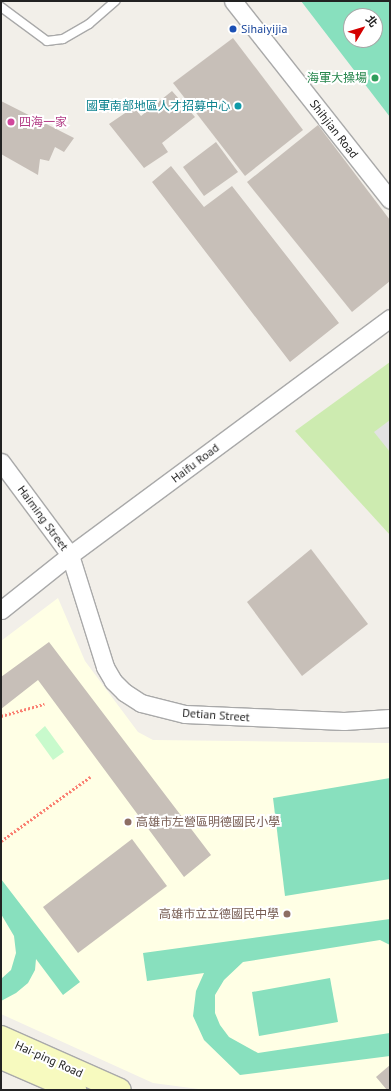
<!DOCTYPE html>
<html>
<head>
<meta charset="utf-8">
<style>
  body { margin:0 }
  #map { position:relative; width:391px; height:1091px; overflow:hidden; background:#f2efe9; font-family:"PT Sans","Noto Sans TC",sans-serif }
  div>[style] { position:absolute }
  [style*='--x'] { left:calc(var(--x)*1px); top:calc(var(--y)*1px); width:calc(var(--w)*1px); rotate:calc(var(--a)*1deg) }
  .education>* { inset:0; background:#ffffe5 }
  .grass>* { inset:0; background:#cdebb0 }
  .park>* { inset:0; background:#c8facc }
  .pitch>* { inset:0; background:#88e0be }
  .parking>* { inset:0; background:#e2e2e2 }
  .building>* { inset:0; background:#c7bfb8 }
  .path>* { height:2.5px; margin-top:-1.25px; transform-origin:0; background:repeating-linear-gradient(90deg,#fa8072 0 2px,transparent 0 4px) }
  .roads { filter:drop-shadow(1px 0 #a9a9a9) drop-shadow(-1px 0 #a9a9a9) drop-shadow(0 1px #a9a9a9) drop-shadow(0 -1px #a9a9a9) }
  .lane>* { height:8px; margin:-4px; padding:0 4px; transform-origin:4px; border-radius:4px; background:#fff }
  .street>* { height:17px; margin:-8.5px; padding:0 8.5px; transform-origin:8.5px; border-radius:8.5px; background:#fff }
  .secondary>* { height:22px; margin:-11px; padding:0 11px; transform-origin:11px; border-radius:11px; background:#f7fabf }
  .dots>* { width:11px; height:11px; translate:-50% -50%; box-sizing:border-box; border:2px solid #fff; border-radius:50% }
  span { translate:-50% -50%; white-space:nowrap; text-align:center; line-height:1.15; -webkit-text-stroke:4px #fff; paint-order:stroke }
  .transit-label { font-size:12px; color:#164399 }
  .left { translate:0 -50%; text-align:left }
  .leisure-label { font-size:12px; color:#27864d }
  .right { translate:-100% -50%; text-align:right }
  .culture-label { font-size:12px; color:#0d838f }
  .hotel-label { font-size:12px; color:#b23c85 }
  .street-label { font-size:12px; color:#222 }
  .education-label { font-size:12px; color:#785e54 }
  .frame { position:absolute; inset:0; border:2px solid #222; pointer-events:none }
  .north { position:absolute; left:343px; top:8px; width:40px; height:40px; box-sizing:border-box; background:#fff; border:1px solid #a7a7a7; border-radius:50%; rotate:52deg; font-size:11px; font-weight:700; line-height:16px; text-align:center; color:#222 }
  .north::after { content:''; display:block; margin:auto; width:14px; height:18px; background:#d40000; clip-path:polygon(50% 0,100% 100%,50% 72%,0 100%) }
</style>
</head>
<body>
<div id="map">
  <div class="education">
    <i style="clip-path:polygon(58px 598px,85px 661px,138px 732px,153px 740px,390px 743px,390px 1090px,206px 1090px,153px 1083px,1px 1014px,1px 641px)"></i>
  </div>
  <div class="grass">
    <i style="clip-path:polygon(390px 362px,390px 535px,295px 431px)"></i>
  </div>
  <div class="park">
    <i style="clip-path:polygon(45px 726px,64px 752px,53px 760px,35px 735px)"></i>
  </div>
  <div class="pitch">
    <i style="clip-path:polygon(evenodd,301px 1px,390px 1px,390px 117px,301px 1px,351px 16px,375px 16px,375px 40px,351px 40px,351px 16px)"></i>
    <i style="clip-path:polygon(390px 778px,390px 879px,285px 896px,273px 798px)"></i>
    <i style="clip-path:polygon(1px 879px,80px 982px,63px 995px,36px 959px,35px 970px,28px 983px,16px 993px,1px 1001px,1px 979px,11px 970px,16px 953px,14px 936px,1px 914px)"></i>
    <i style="clip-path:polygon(390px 919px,390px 945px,380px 940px,243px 962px,224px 980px,215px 995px,215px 1013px,220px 1025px,229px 1037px,258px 1053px,390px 1033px,390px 1056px,240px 1075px,204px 1040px,193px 1016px,196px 991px,204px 973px,147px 981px,143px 953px)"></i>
    <i style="clip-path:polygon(330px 978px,338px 1022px,259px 1036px,252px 992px)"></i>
  </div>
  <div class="parking">
    <i style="clip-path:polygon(390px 420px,390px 452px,374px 432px)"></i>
  </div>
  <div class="building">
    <i style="clip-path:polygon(233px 38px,303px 130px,245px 176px,173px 83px)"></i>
    <i style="clip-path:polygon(172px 91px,195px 117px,162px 143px,168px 152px,144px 168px,109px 124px,134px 107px,141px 116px)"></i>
    <i style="clip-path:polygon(1px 101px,74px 138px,64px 152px,55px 147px,49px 161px,40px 159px,38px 175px,1px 154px)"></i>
    <i style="clip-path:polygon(318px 125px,390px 220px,390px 281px,352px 312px,247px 182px)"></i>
    <i style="clip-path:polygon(216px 142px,238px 172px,204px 196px,183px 167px)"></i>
    <i style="clip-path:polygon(171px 166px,204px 207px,232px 186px,339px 323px,290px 362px,152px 182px)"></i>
    <i style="clip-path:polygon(311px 549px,368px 624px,302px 676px,247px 602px)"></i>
    <i style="clip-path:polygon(49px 642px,211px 855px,184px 877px,38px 680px,1px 709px,1px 677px)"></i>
    <i style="clip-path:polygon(132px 839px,167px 886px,78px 953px,43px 907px)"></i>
    <i style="clip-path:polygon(390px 1065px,390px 1090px,387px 1090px,376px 1077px)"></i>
  </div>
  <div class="path">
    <i style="--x:1;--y:716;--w:45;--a:-15.6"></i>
    <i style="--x:1;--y:841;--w:110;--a:-35.7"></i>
  </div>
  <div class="roads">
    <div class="lane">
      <i style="--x:1;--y:7;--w:57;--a:36.5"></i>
      <i style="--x:47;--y:41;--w:16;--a:-7"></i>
      <i style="--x:63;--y:39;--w:30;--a:-30"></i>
      <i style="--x:89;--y:24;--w:35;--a:-41"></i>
    </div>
    <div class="street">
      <i style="--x:233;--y:1;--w:253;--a:51.7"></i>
      <i style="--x:1;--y:462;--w:116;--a:53.4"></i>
      <i style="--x:70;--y:555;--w:117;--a:72.6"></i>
      <i style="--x:105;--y:667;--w:16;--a:60"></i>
      <i style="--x:113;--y:681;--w:16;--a:45"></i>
      <i style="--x:124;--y:692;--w:20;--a:33"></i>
      <i style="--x:141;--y:703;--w:45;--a:14"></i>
      <i style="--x:185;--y:714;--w:159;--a:2.5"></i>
      <i style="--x:344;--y:721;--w:46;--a:-3.7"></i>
      <i style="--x:1;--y:610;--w:88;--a:-38.6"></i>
      <i style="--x:70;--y:555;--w:398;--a:-36.5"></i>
    </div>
    <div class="secondary">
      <i style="--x:1;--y:1037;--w:130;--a:24"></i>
      <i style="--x:1;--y:1058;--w:81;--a:23.4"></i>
    </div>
  </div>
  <div class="dots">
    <i style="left:233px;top:29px;background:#1a4fb4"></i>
    <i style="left:375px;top:78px;background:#2e9e5b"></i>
    <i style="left:238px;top:106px;background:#0f9aa8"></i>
    <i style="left:11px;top:122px;background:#d1479c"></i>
    <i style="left:128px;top:822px;background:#8d6e63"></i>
    <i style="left:287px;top:914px;background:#8d6e63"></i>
  </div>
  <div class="transit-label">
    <span class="left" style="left:241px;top:29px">Sihaiyijia</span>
  </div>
  <div class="leisure-label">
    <span class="right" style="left:367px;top:78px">海軍大操場</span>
  </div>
  <div class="culture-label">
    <span class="right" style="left:230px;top:106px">國軍南部地區人才招募中心</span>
  </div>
  <div class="hotel-label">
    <span class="left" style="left:19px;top:122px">四海一家</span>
  </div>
  <div class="street-label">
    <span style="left:334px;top:129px;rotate:52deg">Shihjian Road</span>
    <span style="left:195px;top:463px;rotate:-37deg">Haifu Road</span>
    <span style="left:43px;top:518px;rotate:54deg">Haiming Street</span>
    <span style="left:216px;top:715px;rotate:4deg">Detian Street</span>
    <span style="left:49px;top:1059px;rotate:24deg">Hai-ping Road</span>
  </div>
  <div class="education-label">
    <span class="left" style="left:136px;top:822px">高雄市左營區明德國民小學</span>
    <span class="right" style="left:279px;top:914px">高雄市立立德國民中學</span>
  </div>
  <div class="frame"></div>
  <div class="north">北</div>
</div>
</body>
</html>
